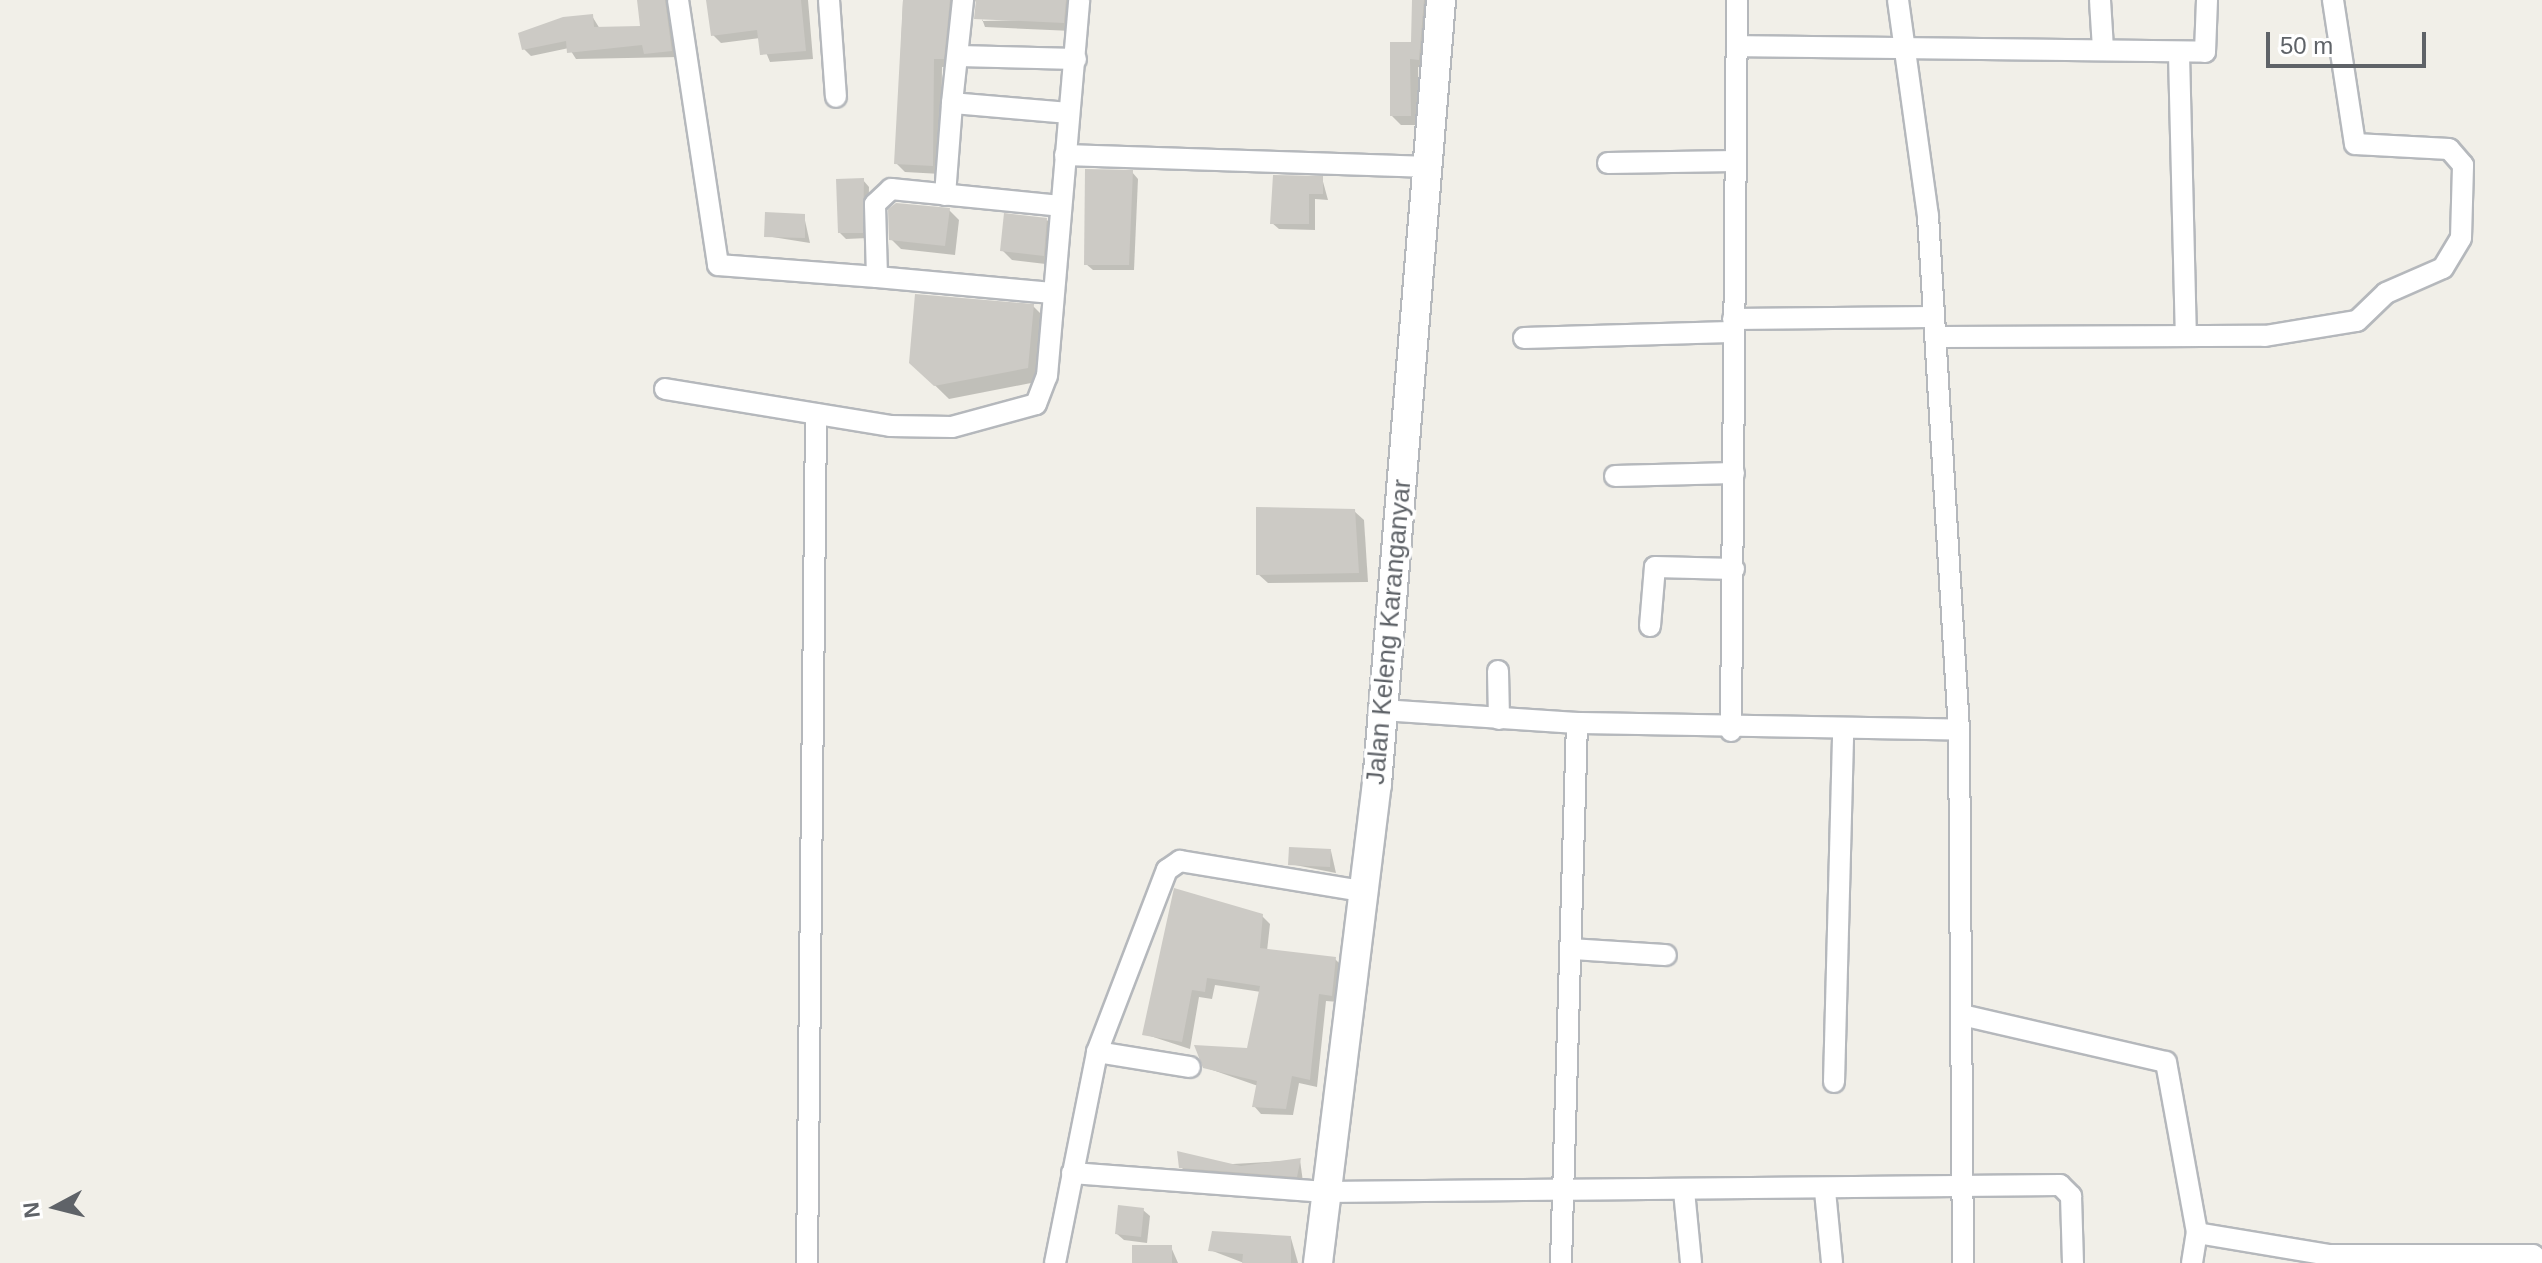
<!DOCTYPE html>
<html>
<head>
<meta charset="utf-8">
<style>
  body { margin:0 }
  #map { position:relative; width:2542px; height:1263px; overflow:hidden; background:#f1efe8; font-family:Arial,sans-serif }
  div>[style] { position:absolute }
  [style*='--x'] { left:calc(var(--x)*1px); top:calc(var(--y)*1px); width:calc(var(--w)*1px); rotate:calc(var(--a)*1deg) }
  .shadow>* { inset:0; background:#0003 }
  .building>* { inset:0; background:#cccac5 }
  .roads { filter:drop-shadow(2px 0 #b5b8bc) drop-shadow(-2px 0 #b5b8bc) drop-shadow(0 2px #b5b8bc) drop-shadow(0 -2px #b5b8bc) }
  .minor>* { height:20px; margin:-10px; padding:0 10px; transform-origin:10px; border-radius:10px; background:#fff }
  .secondary>* { height:28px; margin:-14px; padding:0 14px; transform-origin:14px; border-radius:14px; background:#fff }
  span { translate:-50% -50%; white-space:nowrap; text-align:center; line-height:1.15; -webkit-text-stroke:7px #fff; paint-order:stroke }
  .street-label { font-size:26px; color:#5f6368 }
  .north { position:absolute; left:16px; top:1167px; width:80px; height:80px; -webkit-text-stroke:6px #fff; paint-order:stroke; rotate:263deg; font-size:22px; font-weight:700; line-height:32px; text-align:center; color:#5f6368 }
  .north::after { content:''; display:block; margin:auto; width:28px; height:36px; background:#5f6368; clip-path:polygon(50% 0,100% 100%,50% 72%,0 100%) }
  .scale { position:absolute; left:2266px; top:32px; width:160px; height:36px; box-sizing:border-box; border:4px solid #5f6368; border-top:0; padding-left:10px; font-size:24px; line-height:28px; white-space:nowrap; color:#5f6368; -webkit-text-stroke:6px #fff; paint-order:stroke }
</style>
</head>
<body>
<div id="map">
  <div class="shadow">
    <i style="clip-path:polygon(639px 0,676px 0,679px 57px,576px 59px,569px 48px,531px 56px,524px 49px,592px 16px,600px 29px,642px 28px)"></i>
    <i style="clip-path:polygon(711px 0,808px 0,813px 59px,770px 62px,760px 38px,721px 43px,713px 35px)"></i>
    <i style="clip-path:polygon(903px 0,960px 0,952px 67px,942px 67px,941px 174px,905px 172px,896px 163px)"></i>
    <i style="clip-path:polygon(evenodd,975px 0,1075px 0,1072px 31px,985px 27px,975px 0,982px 17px,1033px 20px,982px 21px,982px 17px)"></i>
    <i style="clip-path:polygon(1414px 0,1439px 0,1428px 68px,1418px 67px,1419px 125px,1401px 125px,1392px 116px,1413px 44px)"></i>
    <i style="clip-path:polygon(1132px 172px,1138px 179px,1134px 270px,1093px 270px,1086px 264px)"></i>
    <i style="clip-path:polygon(1322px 178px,1328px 200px,1315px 199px,1315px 230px,1279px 229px,1272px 223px)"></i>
    <i style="clip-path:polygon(863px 180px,869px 187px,868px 238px,846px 239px,840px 233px)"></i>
    <i style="clip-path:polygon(949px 210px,959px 220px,955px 255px,901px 249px,891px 239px)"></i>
    <i style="clip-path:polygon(804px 216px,810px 243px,766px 236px)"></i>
    <i style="clip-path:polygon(1047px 220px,1057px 230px,1054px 265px,1012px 260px,1002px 250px)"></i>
    <i style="clip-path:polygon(1033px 306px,1047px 320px,1041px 381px,949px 399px,911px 362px)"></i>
    <i style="clip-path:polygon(1354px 511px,1364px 520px,1368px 582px,1268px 583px,1258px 574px)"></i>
    <i style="clip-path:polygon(1331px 851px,1336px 873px,1290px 864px)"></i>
    <i style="clip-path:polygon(1262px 916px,1270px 924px,1267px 951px,1335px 959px,1343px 967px,1339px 1002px,1326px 1001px,1317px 1087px,1299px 1083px,1293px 1115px,1261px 1114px,1254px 1106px,1258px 1086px,1204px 1067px,1249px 1050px,1261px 992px,1215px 985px,1212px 999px,1199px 997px,1190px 1049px,1144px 1034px)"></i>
    <i style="clip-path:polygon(1300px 1160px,1303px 1182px,1188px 1174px,1181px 1167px)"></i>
    <i style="clip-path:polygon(1143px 1210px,1150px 1216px,1147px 1243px,1124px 1240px,1117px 1234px)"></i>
    <i style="clip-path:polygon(1291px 1238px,1298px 1263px,1244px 1263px,1210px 1250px)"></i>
    <i style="clip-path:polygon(1171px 1247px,1178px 1263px,1134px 1263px)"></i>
  </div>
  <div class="building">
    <i style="clip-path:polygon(637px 0,665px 0,672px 51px,644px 54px,642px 45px,567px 53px,566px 41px,522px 50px,518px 33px,563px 17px,593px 14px,594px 27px,640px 26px)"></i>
    <i style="clip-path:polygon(706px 0,801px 0,806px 51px,760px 55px,757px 30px,711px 36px)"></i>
    <i style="clip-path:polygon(903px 0,950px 0,944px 59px,934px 59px,933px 166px,894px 164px)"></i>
    <i style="clip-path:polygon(976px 0,1066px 0,1064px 23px,974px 19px)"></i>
    <i style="clip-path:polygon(1412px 0,1424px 0,1419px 60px,1410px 59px,1411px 116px,1390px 116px,1390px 42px,1411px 42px)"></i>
    <i style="clip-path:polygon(1085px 169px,1133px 170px,1129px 265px,1084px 265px)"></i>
    <i style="clip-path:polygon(1273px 175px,1323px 176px,1323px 194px,1309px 194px,1309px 224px,1270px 224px)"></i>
    <i style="clip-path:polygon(864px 178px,863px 233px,838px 233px,836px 179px)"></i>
    <i style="clip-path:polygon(896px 203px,950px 208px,945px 246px,889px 240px,888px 209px)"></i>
    <i style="clip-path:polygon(765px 212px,805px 214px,805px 238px,764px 237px)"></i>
    <i style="clip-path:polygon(1004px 213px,1047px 218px,1044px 256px,1000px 251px)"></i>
    <i style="clip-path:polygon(915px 294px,1034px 304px,1028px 368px,934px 386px,909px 363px)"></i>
    <i style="clip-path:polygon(1256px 507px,1355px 509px,1359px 573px,1256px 575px)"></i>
    <i style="clip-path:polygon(1289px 847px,1331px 849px,1330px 867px,1288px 865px)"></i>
    <i style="clip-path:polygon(1174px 888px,1263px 914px,1260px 948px,1336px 957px,1332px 996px,1319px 994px,1310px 1080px,1292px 1076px,1286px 1109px,1252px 1107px,1257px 1081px,1203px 1068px,1194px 1045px,1247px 1048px,1260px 986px,1207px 978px,1205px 992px,1192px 990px,1182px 1042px,1142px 1035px)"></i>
    <i style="clip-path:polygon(1177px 1151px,1241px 1166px,1301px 1158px,1297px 1177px,1179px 1168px)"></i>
    <i style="clip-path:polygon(1118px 1205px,1144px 1208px,1141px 1237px,1115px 1234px)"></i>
    <i style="clip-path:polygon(1212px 1231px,1291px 1236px,1291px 1263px,1242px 1263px,1243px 1254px,1208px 1251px)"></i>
    <i style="clip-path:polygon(1132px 1245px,1172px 1245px,1172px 1263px,1132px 1263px)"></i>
  </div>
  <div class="roads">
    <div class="minor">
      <i style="--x:678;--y:0;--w:268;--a:81.4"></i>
      <i style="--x:718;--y:265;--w:159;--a:4.3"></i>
      <i style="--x:829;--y:0;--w:97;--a:85.9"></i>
      <i style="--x:1898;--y:0;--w:218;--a:82.1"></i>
      <i style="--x:1928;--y:216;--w:515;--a:86.55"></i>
      <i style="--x:1959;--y:730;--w:533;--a:89.57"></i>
      <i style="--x:2100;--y:0;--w:49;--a:86.5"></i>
      <i style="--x:1737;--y:46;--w:468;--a:0.7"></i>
      <i style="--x:2205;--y:52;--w:52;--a:-87.8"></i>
      <i style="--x:2179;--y:54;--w:281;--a:88.6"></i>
      <i style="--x:959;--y:56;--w:117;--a:1.5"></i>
      <i style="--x:952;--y:103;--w:104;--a:-83.9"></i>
      <i style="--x:1065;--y:155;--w:365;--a:1.9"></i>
      <i style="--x:1608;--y:163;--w:127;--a:-0.9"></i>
      <i style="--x:945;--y:195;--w:92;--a:-85.6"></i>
      <i style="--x:952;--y:103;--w:116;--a:4.9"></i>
      <i style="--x:1052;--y:293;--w:176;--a:-174.8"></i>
      <i style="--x:877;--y:277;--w:73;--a:-91.6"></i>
      <i style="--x:875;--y:204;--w:22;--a:-43"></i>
      <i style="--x:891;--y:189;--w:170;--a:5.7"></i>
      <i style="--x:1733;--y:319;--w:199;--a:-0.6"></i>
      <i style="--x:1937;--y:337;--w:328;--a:-0.2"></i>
      <i style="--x:2265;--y:336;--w:93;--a:-9.3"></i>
      <i style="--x:2357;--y:321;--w:40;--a:-44"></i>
      <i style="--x:2386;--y:293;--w:62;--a:-23.7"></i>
      <i style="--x:2443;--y:268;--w:35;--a:-59"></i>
      <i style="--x:2461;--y:238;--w:73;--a:-88.4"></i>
      <i style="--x:2463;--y:165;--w:21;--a:-131"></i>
      <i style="--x:2449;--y:149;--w:94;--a:-177"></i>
      <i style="--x:2355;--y:144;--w:146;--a:-98.7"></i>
      <i style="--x:1524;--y:338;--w:206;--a:-1.7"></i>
      <i style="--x:665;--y:389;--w:228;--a:9.3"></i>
      <i style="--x:890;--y:426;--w:62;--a:0.9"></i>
      <i style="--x:952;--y:427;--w:87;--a:-15.3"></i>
      <i style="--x:1036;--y:404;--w:30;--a:-69"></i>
      <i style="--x:1047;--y:376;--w:377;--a:-85.1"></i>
      <i style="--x:1615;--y:476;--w:119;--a:-1.4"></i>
      <i style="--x:1650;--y:626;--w:59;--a:-85.2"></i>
      <i style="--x:1655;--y:567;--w:79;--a:1.5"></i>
      <i style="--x:1498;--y:671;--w:48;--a:88.8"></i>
      <i style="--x:1382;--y:710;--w:195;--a:3.8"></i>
      <i style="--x:1577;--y:723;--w:540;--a:91.7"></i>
      <i style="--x:1577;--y:723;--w:382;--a:1"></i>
      <i style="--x:1731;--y:731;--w:731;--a:-89.53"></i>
      <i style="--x:1572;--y:949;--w:94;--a:3.7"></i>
      <i style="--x:1962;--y:1015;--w:209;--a:13"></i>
      <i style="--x:2166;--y:1062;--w:174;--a:79.7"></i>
      <i style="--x:2197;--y:1233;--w:133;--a:9.5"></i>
      <i style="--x:2328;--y:1255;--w:8;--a:97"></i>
      <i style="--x:1097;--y:1052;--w:94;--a:9.2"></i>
      <i style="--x:1834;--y:1082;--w:353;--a:-88.5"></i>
      <i style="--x:1072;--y:1173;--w:254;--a:4.3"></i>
      <i style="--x:1325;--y:1192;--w:735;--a:-0.55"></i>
      <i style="--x:2060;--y:1185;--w:16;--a:45"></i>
      <i style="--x:2071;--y:1196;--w:67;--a:88.3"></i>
      <i style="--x:1684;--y:1191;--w:72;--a:84.4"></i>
      <i style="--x:1825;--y:1191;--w:72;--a:84.4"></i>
      <i style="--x:2328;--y:1255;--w:205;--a:0"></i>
      <i style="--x:2533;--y:1255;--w:12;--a:42"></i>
      <i style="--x:807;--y:1263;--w:849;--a:-89.39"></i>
      <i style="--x:1055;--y:1263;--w:215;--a:-78.7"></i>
      <i style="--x:1097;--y:1052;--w:195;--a:-69"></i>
      <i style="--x:1167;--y:870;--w:16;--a:-35"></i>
      <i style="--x:1180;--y:861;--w:184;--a:9.4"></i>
      <i style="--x:2192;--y:1263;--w:30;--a:-81"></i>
    </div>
    <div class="secondary">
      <i style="--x:1318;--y:1263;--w:483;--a:-83"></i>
      <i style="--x:1377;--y:784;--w:787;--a:-85.33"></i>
    </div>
  </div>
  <div class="street-label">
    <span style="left:1389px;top:632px;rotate:-85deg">Jalan Keleng Karanganyar</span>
  </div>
  <div class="north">N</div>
  <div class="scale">50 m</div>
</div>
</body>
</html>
